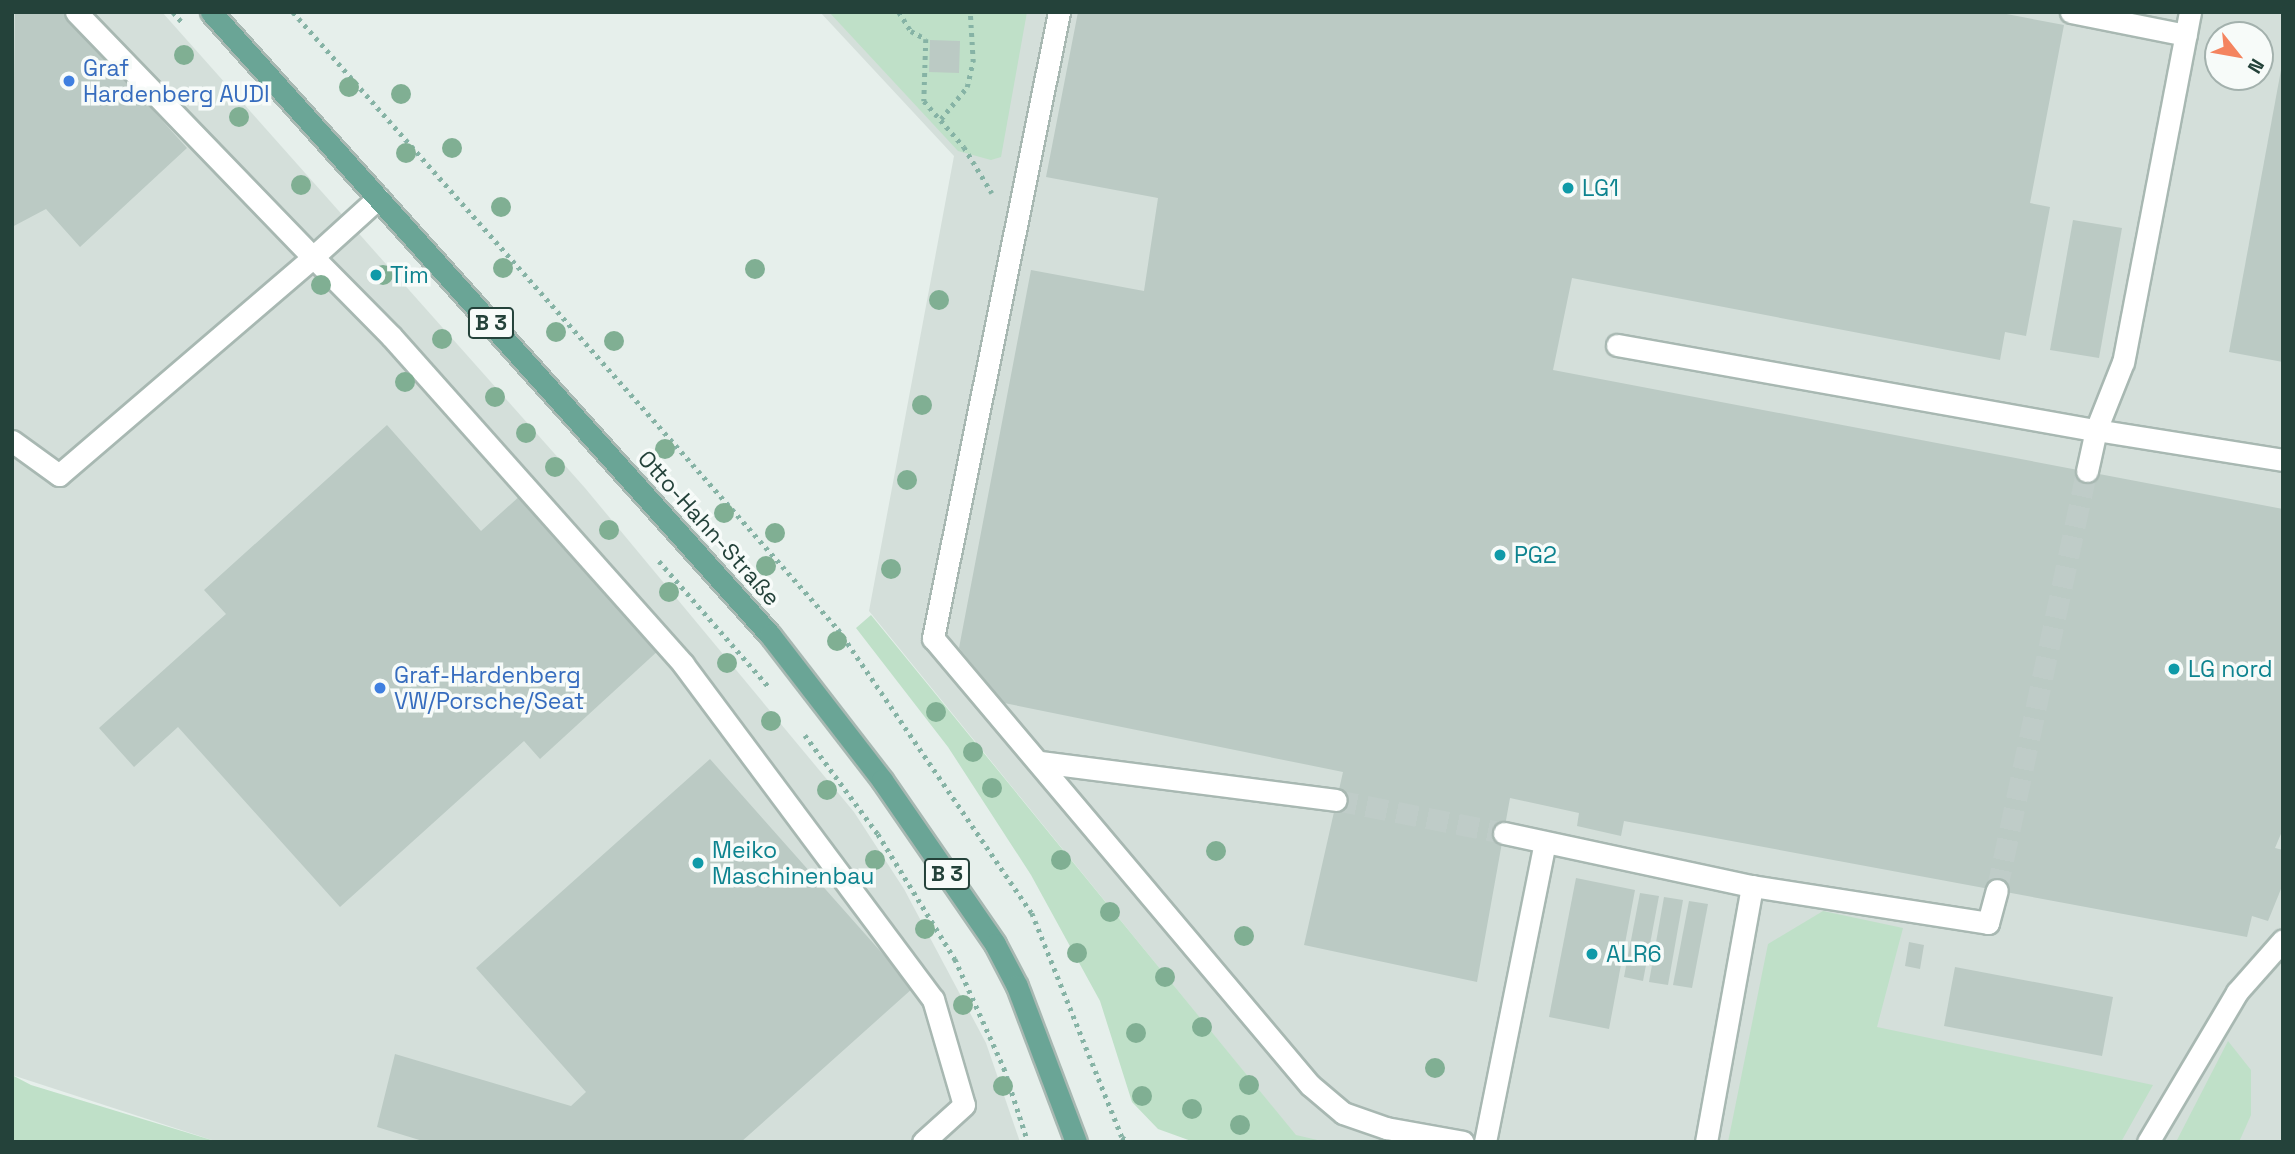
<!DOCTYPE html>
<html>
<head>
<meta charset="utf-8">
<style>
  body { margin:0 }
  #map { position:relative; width:2295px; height:1154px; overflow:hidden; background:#e6efeb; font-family:"Space Grotesk",sans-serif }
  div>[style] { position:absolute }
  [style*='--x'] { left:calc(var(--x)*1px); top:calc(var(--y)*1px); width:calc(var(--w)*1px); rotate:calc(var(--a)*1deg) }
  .built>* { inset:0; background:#d4dfda }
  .green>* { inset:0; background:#bfe0c8 }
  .building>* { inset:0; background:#bbcac4 }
  .minor-tunnel>* { height:21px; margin-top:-10.5px; transform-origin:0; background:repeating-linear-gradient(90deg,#bfccc8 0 21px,transparent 0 31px) }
  .path>* { height:4.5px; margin-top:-2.25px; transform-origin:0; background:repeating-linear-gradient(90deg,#86b3a5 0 3.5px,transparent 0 8.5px) }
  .roads { filter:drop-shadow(2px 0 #a8b8b2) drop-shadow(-2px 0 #a8b8b2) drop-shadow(0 2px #a8b8b2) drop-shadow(0 -2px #a8b8b2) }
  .minor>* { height:21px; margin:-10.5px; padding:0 10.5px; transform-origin:10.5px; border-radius:10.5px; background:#fff }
  .major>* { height:21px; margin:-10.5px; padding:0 10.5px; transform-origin:10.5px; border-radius:10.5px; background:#6aa596 }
  .trees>* { width:20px; height:20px; margin:-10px; border-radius:50%; background:#80af93 }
  .dots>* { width:19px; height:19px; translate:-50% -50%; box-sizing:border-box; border:4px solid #f7fbf9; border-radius:50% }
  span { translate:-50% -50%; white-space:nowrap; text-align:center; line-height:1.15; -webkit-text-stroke:7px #f7fbf9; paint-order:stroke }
  .shield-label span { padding:2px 5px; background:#f7fbf9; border:2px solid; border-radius:5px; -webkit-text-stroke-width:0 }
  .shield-label { font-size:21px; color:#24423a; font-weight:700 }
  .shop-label { font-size:23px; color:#366cbe }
  .left { translate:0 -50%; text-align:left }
  .culture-label { font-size:23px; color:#0d838f }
  .street-label { font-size:23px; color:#24423a }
  .frame { position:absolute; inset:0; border:14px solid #24423a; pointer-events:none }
  .north { position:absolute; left:2204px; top:21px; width:70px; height:70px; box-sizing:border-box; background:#f7fbf9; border:2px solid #a3b1ad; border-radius:50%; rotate:121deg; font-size:19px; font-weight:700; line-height:28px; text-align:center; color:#24423a }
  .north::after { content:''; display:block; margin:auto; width:24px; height:32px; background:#f4845f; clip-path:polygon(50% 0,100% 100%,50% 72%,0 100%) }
</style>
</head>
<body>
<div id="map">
  <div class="built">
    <i style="clip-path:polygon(12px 12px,162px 12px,585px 488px,854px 812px,904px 889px,986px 1043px,1020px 1142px,218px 1142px,12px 1075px)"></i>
    <i style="clip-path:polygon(evenodd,820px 12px,2283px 12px,2283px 1142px,1301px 1142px,869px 611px,954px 156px,820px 12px,2218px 35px,2260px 35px,2260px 77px,2218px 77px,2218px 35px)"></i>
  </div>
  <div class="green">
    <i style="clip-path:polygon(829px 12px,1027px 12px,1001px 157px,991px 160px,958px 151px)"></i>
    <i style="clip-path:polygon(871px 615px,1296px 1135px,1326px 1142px,1194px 1142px,1158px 1129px,1132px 1102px,1100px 1001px,1031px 875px,948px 747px,856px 628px)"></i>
    <i style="clip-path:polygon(1823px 911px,1903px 928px,1877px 1027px,2153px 1085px,2121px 1142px,1728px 1142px,1768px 944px)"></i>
    <i style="clip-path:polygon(2228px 1041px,2251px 1070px,2251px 1115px,2239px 1142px,2176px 1142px)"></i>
    <i style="clip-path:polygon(12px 1075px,31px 1085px,218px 1142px,12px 1142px)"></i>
  </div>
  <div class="building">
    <i style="clip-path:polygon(15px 12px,64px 12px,187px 148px,80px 247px,46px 209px,12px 227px)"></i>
    <i style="clip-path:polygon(1078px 12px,1996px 12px,2064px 25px,2030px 203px,2050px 207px,2026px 336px,2005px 332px,2000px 360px,1572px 278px,1553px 370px,2283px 509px,2283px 829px,2275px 848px,2283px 850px,2283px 884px,2268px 921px,2252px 916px,2247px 937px,1624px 821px,1621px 836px,1577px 826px,1579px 813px,1510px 798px,1477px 982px,1304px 945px,1343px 772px,1004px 703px,959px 648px,1031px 270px,1144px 291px,1158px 198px,1046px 177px)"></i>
    <i style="clip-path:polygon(930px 40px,960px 41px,959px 73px,929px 72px)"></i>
    <i style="clip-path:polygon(2281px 70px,2283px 70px,2283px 362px,2229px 352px)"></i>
    <i style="clip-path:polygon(2073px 220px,2122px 228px,2099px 358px,2050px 350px)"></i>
    <i style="clip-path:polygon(387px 425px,481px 531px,522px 494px,660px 649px,540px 759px,524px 741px,340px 907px,178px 727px,134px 767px,99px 728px,226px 614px,204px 590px)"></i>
    <i style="clip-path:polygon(710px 759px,913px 988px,741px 1142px,426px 1142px,377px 1127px,395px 1054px,571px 1106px,586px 1092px,476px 968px)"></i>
    <i style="clip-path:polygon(1576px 878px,1635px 890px,1609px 1029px,1549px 1017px)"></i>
    <i style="clip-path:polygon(1640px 893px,1659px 896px,1643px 981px,1624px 977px)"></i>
    <i style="clip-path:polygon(1664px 897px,1683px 900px,1668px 985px,1649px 982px)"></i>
    <i style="clip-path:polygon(1689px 901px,1708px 904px,1692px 988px,1673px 985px)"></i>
    <i style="clip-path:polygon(1909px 942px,1924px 945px,1920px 969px,1905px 966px)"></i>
    <i style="clip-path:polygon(1955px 967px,2113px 997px,2102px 1056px,1944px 1026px)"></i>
  </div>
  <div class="minor-tunnel">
    <i style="--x:1336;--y:800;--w:171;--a:11.1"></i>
    <i style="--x:1997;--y:890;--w:429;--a:-77.9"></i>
  </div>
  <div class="path">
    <i style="--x:173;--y:12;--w:13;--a:48"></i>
    <i style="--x:293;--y:12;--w:823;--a:48.55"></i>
    <i style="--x:838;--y:629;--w:344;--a:55.7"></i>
    <i style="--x:1032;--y:913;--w:241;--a:68.1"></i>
    <i style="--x:1122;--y:1137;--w:9;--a:36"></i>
    <i style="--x:899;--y:12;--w:22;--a:58"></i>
    <i style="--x:911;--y:31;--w:17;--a:28"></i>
    <i style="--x:926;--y:39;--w:62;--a:91.8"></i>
    <i style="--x:924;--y:101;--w:61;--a:49"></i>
    <i style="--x:964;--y:147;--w:54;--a:58.7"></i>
    <i style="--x:941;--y:119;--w:41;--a:-50.9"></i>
    <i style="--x:967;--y:87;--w:26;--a:-77"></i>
    <i style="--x:973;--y:62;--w:50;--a:-93.4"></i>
    <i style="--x:659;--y:561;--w:166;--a:48.9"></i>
    <i style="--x:805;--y:735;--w:123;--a:53.6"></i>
    <i style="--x:878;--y:834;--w:147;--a:58.4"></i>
    <i style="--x:955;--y:959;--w:120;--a:65.8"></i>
    <i style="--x:1004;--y:1068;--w:78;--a:72"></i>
  </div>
  <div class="roads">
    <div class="minor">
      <i style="--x:76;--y:12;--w:341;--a:46"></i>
      <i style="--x:313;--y:257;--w:88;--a:-42.2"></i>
      <i style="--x:1059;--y:12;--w:639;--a:101.38"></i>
      <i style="--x:933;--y:638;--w:585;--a:49.86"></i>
      <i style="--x:1310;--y:1085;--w:43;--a:40.3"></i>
      <i style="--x:1343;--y:1113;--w:46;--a:19.2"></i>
      <i style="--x:1386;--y:1128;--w:78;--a:10.3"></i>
      <i style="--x:2071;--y:12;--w:117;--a:11.3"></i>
      <i style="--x:2190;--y:12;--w:356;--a:100.8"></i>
      <i style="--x:2123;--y:362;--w:73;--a:111.7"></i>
      <i style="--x:2096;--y:430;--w:189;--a:9.1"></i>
      <i style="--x:1617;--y:345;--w:486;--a:10.1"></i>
      <i style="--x:2096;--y:430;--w:42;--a:102.4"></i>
      <i style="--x:12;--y:441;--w:58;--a:35.9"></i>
      <i style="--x:59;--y:475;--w:335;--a:-40.6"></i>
      <i style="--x:313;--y:257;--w:112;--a:45.4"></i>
      <i style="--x:392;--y:337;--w:438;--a:48.3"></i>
      <i style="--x:683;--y:664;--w:418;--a:53.3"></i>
      <i style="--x:933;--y:999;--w:110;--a:73.7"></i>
      <i style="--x:964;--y:1105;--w:55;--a:137.9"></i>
      <i style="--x:1040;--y:762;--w:298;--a:7.3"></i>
      <i style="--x:1504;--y:833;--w:254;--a:12.1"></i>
      <i style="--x:1752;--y:886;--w:239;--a:8.9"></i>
      <i style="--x:1988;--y:923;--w:34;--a:-75"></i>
      <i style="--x:1485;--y:1142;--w:305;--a:-78.7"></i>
      <i style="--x:1706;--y:1142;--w:260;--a:-79.8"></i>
      <i style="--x:2148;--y:1142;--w:174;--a:-59.3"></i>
      <i style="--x:2237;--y:992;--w:69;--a:-48.5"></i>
    </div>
    <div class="major">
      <i style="--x:211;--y:12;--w:837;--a:48.1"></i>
      <i style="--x:770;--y:635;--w:183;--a:52.3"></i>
      <i style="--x:882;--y:780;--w:199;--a:55.4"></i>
      <i style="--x:995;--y:944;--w:47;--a:62.4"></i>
      <i style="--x:1017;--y:986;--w:167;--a:69.3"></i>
    </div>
  </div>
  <div class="trees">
    <i style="left:184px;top:55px"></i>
    <i style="left:349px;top:87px"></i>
    <i style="left:401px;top:94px"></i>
    <i style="left:239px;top:117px"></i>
    <i style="left:452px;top:148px"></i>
    <i style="left:406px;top:153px"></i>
    <i style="left:301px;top:185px"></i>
    <i style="left:501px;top:207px"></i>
    <i style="left:503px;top:268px"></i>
    <i style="left:755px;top:269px"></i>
    <i style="left:383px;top:275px"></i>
    <i style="left:321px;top:285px"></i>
    <i style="left:939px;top:300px"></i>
    <i style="left:556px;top:332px"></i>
    <i style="left:442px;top:339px"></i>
    <i style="left:614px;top:341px"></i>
    <i style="left:405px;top:382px"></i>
    <i style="left:495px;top:397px"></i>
    <i style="left:922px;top:405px"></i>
    <i style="left:526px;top:433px"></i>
    <i style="left:665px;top:449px"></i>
    <i style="left:555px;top:467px"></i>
    <i style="left:907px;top:480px"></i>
    <i style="left:724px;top:513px"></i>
    <i style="left:609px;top:530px"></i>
    <i style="left:775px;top:533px"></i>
    <i style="left:766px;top:566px"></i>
    <i style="left:891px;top:569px"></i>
    <i style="left:669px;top:592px"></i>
    <i style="left:837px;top:641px"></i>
    <i style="left:727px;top:663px"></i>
    <i style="left:936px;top:712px"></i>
    <i style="left:771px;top:721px"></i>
    <i style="left:973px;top:752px"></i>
    <i style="left:992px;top:788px"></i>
    <i style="left:827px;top:790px"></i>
    <i style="left:1216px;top:851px"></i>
    <i style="left:875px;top:860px"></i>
    <i style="left:1061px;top:860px"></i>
    <i style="left:1110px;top:912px"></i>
    <i style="left:925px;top:929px"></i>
    <i style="left:1244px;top:936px"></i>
    <i style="left:1077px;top:953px"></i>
    <i style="left:1165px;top:977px"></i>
    <i style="left:963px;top:1005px"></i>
    <i style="left:1202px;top:1027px"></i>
    <i style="left:1136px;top:1033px"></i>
    <i style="left:1435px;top:1068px"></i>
    <i style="left:1249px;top:1085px"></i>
    <i style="left:1003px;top:1086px"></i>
    <i style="left:1142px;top:1096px"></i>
    <i style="left:1192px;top:1109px"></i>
    <i style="left:1240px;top:1125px"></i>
  </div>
  <div class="dots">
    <i style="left:69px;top:81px;background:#3f7fe0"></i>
    <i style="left:1568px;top:188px;background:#0f9aa8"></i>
    <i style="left:376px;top:275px;background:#0f9aa8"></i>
    <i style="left:1500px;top:555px;background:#0f9aa8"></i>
    <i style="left:2174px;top:669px;background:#0f9aa8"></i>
    <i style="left:380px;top:688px;background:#3f7fe0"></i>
    <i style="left:698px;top:863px;background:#0f9aa8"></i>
    <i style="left:1592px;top:954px;background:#0f9aa8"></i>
  </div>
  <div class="shield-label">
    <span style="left:491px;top:323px">B 3</span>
    <span style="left:947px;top:874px">B 3</span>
  </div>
  <div class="shop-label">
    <span class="left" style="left:83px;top:81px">Graf<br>Hardenberg AUDI</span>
    <span class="left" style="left:394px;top:688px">Graf-Hardenberg<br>VW/Porsche/Seat</span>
  </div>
  <div class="culture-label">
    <span class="left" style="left:1582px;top:188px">LG1</span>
    <span class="left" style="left:390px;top:275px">Tim</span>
    <span class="left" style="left:1514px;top:555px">PG2</span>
    <span class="left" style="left:2188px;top:669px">LG nord</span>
    <span class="left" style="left:712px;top:863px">Meiko<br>Maschinenbau</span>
    <span class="left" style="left:1606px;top:954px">ALR6</span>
  </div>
  <div class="street-label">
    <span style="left:709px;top:528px;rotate:48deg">Otto-Hahn-Straße</span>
  </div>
  <div class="frame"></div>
  <div class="north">N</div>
</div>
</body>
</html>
